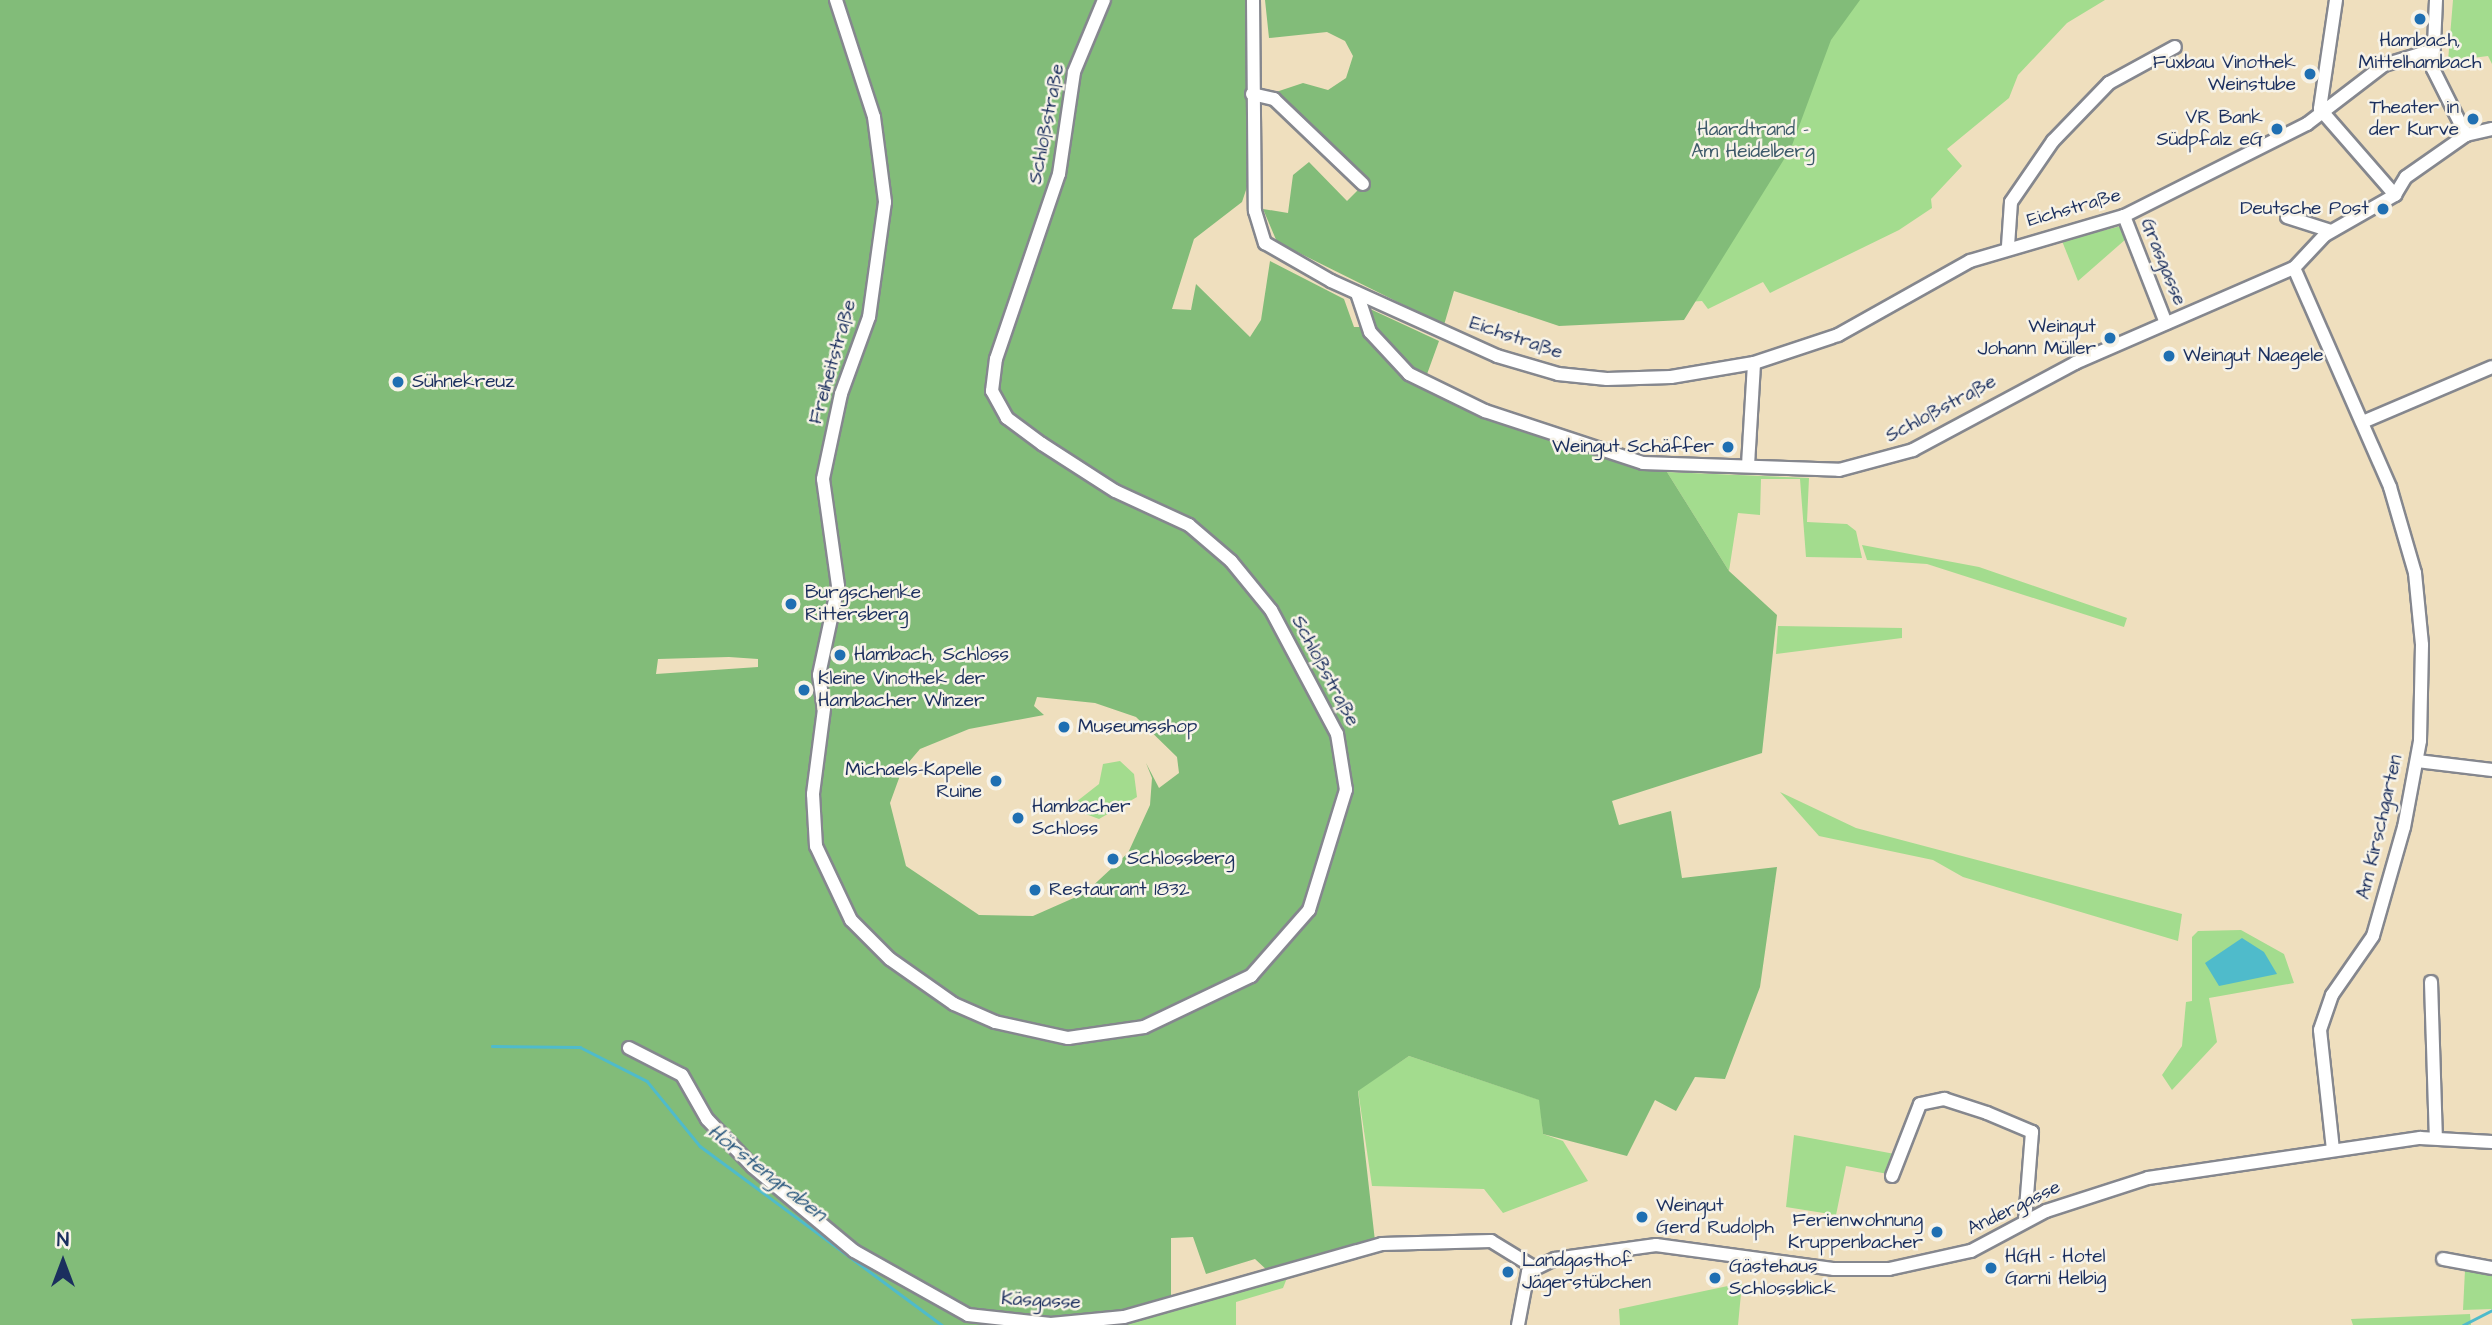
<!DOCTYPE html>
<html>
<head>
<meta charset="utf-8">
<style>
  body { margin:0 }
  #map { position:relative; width:2492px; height:1325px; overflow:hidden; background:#efdfbe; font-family:"Architects Daughter",sans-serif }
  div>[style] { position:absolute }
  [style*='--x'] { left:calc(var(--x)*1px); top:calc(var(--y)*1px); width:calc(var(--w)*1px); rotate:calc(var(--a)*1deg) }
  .green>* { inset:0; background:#a3dc8e }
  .forest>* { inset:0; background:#82bc79 }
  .water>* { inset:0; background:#4fbbcb }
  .stream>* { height:2.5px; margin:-1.25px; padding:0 1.25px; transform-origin:1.25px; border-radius:1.25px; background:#4fbbcb }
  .roads { filter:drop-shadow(2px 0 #85878e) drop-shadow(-2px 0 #85878e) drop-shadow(0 2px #85878e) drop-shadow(0 -2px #85878e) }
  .minor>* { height:12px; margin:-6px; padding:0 6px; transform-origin:6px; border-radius:6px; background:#fff }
  .dots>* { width:19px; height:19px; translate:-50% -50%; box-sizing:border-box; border:4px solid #f7f3e8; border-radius:50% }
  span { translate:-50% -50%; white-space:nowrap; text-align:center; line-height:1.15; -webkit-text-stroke:5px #f7f3e8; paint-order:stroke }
  .poi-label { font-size:19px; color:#1b2f5e }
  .right { translate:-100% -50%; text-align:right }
  .left { translate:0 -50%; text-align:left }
  .street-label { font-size:19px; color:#1b2f5e }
  .park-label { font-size:19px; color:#3d5a6a }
  .water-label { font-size:21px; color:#2b597f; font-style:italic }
  .north { position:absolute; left:28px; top:1227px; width:70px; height:70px; -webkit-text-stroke:5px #f7f3e8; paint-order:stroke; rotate:0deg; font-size:19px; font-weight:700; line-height:28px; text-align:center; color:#1b2f5e }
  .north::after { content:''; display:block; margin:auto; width:24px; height:32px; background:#1b2f5e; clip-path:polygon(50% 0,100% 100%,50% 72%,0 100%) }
</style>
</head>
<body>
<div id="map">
  <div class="green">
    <i style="clip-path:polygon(1661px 0,2105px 0,2067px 23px,2018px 75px,2009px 98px,1947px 149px,1962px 166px,1931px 199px,1932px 208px,1899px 230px,1770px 293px,1763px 282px,1708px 309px,1702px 301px,1518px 313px,1513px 304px)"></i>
    <i style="clip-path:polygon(2453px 0,2492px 0,2492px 64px,2488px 56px,2448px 61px)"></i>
    <i style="clip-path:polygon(2121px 226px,2126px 239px,2078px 281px,2062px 241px)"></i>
    <i style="clip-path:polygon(1667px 472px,1809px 478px,1807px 522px,1847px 524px,1856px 531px,1862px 558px,1806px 557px,1800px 479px,1761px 479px,1760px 515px,1738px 513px,1729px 571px)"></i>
    <i style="clip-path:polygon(1862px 545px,1979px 567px,2127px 618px,2124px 627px,1927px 564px,1867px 560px)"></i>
    <i style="clip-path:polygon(1778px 626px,1902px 628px,1902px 638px,1776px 654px)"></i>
    <i style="clip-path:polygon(1120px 761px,1134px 774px,1137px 797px,1099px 819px,1083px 813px,1076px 802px,1099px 784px,1103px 764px)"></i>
    <i style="clip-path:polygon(1780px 792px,1856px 828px,2182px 914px,2178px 941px,1963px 877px,1933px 860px,1819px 836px)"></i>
    <i style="clip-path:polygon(2241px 930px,2284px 954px,2294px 983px,2209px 998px,2217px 1042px,2172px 1090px,2162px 1075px,2182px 1046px,2186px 1002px,2192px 1001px,2192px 937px,2198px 931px)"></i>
    <i style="clip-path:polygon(1409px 1056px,1540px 1100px,1543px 1134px,1563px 1141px,1588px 1181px,1503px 1213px,1484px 1189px,1372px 1186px,1358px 1090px)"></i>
    <i style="clip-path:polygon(1794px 1135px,1900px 1155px,1893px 1175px,1846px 1166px,1836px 1215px,1786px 1207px)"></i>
    <i style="clip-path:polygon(1291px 1268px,1283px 1288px,1236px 1302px,1236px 1325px,1084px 1325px)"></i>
    <i style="clip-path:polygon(2465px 1270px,2492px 1274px,2492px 1309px,2463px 1310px)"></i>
    <i style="clip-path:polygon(1742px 1283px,1738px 1325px,1620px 1325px,1619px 1309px)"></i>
    <i style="clip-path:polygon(2470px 1314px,2471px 1325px,2353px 1325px,2351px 1319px)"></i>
  </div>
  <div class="forest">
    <i style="clip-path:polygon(evenodd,0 0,1245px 0,1253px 169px,1242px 202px,1194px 239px,1172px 309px,1191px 310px,1196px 284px,1250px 337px,1261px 320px,1270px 261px,1344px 299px,1354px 327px,1360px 327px,1368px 308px,1439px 341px,1422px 388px,1482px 416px,1667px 472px,1729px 571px,1777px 615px,1762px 753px,1612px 801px,1619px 825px,1671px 811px,1682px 878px,1777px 867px,1760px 987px,1725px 1079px,1695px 1077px,1676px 1111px,1655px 1100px,1627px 1156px,1543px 1134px,1539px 1100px,1409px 1056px,1358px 1091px,1375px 1241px,1268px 1271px,1255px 1259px,1206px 1274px,1193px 1237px,1171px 1238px,1171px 1303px,1085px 1318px,982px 1325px,0 1325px,0 0,729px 657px,758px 659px,758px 667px,656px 674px,658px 659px,729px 657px,0 0,1037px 697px,1095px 703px,1136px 717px,1177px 757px,1179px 773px,1159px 788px,1146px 763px,1152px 778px,1150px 805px,1128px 853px,1085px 893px,1033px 916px,979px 915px,906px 866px,890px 803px,902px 770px,920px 749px,969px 729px,1044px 715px,1034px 706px,1037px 697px)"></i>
    <i style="clip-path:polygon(1265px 0,1860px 0,1831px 40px,1791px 148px,1684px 320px,1559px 326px,1454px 291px,1444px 325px,1277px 242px,1263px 209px,1288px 213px,1293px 175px,1309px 162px,1347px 201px,1368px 180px,1270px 94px,1303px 83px,1328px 90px,1346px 78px,1353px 56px,1345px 41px,1327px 32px,1269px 38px)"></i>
  </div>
  <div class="water">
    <i style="clip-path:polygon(2242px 938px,2264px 952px,2277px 974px,2219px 986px,2205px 963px)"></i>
  </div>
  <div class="stream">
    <i style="--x:492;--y:1046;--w:88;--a:0.7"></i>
    <i style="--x:580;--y:1047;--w:75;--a:26.9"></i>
    <i style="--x:647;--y:1081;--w:84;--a:50.8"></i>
    <i style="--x:700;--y:1146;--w:301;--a:36.5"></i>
    <i style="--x:2463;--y:1325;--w:33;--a:-27"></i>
  </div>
  <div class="roads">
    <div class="minor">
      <i style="--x:836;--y:0;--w:123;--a:72"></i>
      <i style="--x:874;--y:117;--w:86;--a:82.6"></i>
      <i style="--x:885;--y:202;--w:116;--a:97.9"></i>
      <i style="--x:869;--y:317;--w:82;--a:110"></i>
      <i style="--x:841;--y:394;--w:87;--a:102"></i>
      <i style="--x:823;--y:479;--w:108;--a:82"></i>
      <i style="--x:838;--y:586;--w:91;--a:102.1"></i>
      <i style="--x:819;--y:675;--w:34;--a:82"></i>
      <i style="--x:824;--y:709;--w:86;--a:97.4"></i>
      <i style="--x:813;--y:794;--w:52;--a:86.7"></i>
      <i style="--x:816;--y:846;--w:82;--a:64.7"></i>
      <i style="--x:851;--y:920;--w:55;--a:45"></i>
      <i style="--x:890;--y:959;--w:78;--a:35.1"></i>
      <i style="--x:954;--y:1004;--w:45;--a:23.7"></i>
      <i style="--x:995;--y:1022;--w:75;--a:12.4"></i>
      <i style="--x:1068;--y:1038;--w:77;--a:-8.2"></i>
      <i style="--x:1144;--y:1027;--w:119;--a:-25.5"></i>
      <i style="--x:1251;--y:976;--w:88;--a:-48.7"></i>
      <i style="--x:1309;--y:910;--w:126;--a:-72.9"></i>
      <i style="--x:1346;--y:790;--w:57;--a:-99.1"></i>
      <i style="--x:1337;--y:734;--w:140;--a:-118"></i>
      <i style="--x:1271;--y:610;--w:63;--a:-129.2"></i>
      <i style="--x:1231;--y:561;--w:55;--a:-139.4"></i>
      <i style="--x:1189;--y:525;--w:81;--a:-155.3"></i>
      <i style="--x:1115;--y:491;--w:87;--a:-147.2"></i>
      <i style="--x:1042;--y:444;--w:44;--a:-143.4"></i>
      <i style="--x:1007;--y:418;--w:31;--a:-119"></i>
      <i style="--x:992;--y:391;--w:32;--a:-83"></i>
      <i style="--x:996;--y:359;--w:195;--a:-71.2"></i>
      <i style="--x:1059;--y:174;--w:103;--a:-81.6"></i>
      <i style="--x:1074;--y:72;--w:78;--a:-67.4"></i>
      <i style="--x:1253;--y:0;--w:211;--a:89.5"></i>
      <i style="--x:1255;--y:211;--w:34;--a:73"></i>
      <i style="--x:1265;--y:243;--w:76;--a:29.9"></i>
      <i style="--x:1331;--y:281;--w:182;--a:24.3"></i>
      <i style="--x:1497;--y:356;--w:64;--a:16.4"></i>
      <i style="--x:1558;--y:374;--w:49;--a:5.8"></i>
      <i style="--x:1607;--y:379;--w:64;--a:-1.8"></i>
      <i style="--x:1671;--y:377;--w:84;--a:-9.6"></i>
      <i style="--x:1754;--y:363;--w:89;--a:-18.4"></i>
      <i style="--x:1838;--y:335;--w:151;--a:-29.3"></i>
      <i style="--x:1970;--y:261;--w:160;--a:-16.3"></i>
      <i style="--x:2124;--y:216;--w:205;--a:-26.7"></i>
      <i style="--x:2307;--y:124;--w:97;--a:-37.5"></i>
      <i style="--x:2384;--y:65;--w:48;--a:-16.9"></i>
      <i style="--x:2336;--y:0;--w:110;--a:98.4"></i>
      <i style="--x:2320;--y:109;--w:114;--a:48.9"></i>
      <i style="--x:2436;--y:0;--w:69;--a:92.5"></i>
      <i style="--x:2433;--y:69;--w:74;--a:63.4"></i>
      <i style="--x:1252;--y:94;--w:23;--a:13"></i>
      <i style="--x:1274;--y:99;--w:123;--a:43.7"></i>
      <i style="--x:2395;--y:195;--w:21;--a:-59"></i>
      <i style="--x:2406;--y:177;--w:73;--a:-35"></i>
      <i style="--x:2466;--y:135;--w:27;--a:-13"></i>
      <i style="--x:2124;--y:216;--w:115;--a:68.6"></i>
      <i style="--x:2287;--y:217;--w:46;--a:17.7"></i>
      <i style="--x:2008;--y:246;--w:44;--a:-86.1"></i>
      <i style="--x:2011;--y:202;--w:74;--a:-55.5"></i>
      <i style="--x:2053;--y:141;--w:81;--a:-46"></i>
      <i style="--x:2109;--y:83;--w:75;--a:-28.6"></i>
      <i style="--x:2294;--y:268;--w:239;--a:66.3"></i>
      <i style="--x:2390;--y:487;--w:90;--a:73.8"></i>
      <i style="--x:2415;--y:573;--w:72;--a:84.4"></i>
      <i style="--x:2422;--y:645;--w:96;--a:91.2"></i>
      <i style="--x:2420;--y:741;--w:87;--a:100.5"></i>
      <i style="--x:2404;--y:827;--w:113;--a:105.9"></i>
      <i style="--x:2373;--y:936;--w:72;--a:124.8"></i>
      <i style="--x:2332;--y:995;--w:37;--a:109"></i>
      <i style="--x:2320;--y:1030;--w:120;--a:83.8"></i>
      <i style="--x:1357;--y:293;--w:41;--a:71.6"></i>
      <i style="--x:1370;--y:332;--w:57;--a:47.1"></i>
      <i style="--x:1409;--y:374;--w:85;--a:26"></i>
      <i style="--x:1485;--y:411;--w:166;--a:18.2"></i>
      <i style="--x:1643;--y:463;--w:196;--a:2"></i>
      <i style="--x:1839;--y:470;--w:77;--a:-15.1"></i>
      <i style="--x:1913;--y:450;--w:184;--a:-28.2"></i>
      <i style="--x:2075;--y:363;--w:239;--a:-23.5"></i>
      <i style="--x:2294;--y:268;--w:45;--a:-46.8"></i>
      <i style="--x:2325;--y:235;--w:81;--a:-29.7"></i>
      <i style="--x:2363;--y:422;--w:140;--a:-23.1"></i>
      <i style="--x:1748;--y:465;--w:102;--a:-86.6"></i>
      <i style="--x:2417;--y:761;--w:76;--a:6.8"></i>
      <i style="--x:2431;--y:982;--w:155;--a:88.2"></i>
      <i style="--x:629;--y:1048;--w:59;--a:27"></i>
      <i style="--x:682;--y:1075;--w:51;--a:60.4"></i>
      <i style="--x:707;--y:1119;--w:66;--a:46.2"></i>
      <i style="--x:753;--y:1167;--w:131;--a:39.7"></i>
      <i style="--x:854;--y:1251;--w:131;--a:29.3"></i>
      <i style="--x:968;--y:1315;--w:83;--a:6.2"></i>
      <i style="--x:1051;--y:1324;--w:73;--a:-5.5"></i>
      <i style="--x:1124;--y:1317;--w:268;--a:-15.8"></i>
      <i style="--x:1382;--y:1244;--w:109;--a:-1.6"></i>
      <i style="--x:1491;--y:1241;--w:48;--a:31.4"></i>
      <i style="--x:1892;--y:1176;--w:77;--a:-68.7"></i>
      <i style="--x:1920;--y:1104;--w:25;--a:-12"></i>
      <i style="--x:1944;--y:1099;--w:45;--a:18"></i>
      <i style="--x:1987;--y:1113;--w:49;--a:22.9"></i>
      <i style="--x:2032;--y:1132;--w:89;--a:94.5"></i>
      <i style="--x:2443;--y:1259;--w:50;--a:10.4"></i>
      <i style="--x:1518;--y:1325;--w:54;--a:-79.3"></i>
      <i style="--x:1528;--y:1272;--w:30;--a:-26"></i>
      <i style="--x:1555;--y:1259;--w:102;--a:-7.9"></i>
      <i style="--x:1656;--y:1245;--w:180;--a:7.7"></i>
      <i style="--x:1834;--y:1269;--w:55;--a:0"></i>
      <i style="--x:1889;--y:1269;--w:84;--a:-12.4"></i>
      <i style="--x:1971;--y:1251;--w:85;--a:-28.1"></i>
      <i style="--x:2046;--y:1211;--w:107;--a:-17.9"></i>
      <i style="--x:2148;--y:1178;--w:275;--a:-8.4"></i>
      <i style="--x:2420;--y:1138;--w:72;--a:3.2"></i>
    </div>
  </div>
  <div class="dots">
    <i style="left:2420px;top:19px;background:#1f6fb2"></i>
    <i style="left:2310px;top:74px;background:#1f6fb2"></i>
    <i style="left:2473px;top:119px;background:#1f6fb2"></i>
    <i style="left:2277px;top:129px;background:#1f6fb2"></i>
    <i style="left:2383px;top:209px;background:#1f6fb2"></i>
    <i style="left:2110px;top:338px;background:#1f6fb2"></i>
    <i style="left:2169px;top:356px;background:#1f6fb2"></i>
    <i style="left:398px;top:382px;background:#1f6fb2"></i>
    <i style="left:1728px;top:447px;background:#1f6fb2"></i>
    <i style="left:791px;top:604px;background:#1f6fb2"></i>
    <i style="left:840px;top:655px;background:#1f6fb2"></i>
    <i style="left:804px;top:690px;background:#1f6fb2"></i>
    <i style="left:1064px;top:727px;background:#1f6fb2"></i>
    <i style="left:996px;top:781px;background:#1f6fb2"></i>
    <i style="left:1018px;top:818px;background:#1f6fb2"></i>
    <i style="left:1113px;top:859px;background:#1f6fb2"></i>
    <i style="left:1035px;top:890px;background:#1f6fb2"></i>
    <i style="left:1642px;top:1217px;background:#1f6fb2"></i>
    <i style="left:1937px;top:1232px;background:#1f6fb2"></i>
    <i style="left:1991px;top:1268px;background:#1f6fb2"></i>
    <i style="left:1508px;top:1272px;background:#1f6fb2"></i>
    <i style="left:1715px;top:1278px;background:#1f6fb2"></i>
  </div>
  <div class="poi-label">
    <span style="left:2420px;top:52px">Hambach,<br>Mittelhambach</span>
    <span class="right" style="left:2296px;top:74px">Fuxbau Vinothek<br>Weinstube</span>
    <span class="right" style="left:2459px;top:119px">Theater in<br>der Kurve</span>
    <span class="right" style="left:2263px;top:129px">VR Bank<br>Südpfalz eG</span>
    <span class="right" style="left:2369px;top:209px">Deutsche Post</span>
    <span class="right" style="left:2096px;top:338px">Weingut<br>Johann Müller</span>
    <span class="left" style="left:2183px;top:356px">Weingut Naegele</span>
    <span class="left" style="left:412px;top:382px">Sühnekreuz</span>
    <span class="right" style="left:1714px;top:447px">Weingut Schäffer</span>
    <span class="left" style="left:805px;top:604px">Burgschenke<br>Rittersberg</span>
    <span class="left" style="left:854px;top:655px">Hambach, Schloss</span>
    <span class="left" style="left:818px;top:690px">Kleine Vinothek der<br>Hambacher Winzer</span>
    <span class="left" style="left:1078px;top:727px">Museumsshop</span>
    <span class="right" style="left:982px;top:781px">Michaels-Kapelle<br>Ruine</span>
    <span class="left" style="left:1032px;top:818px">Hambacher<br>Schloss</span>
    <span class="left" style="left:1127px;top:859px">Schlossberg</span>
    <span class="left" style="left:1049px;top:890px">Restaurant 1832</span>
    <span class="left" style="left:1656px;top:1217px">Weingut<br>Gerd Rudolph</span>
    <span class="right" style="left:1923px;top:1232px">Ferienwohnung<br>Kruppenbacher</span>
    <span class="left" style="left:2005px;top:1268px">HGH - Hotel<br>Garni Helbig</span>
    <span class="left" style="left:1522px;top:1272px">Landgasthof<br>Jägerstübchen</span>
    <span class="left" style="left:1729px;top:1278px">Gästehaus<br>Schlossblick</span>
  </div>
  <div class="street-label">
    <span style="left:1047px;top:124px;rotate:-79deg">Schloßstraße</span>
    <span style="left:2074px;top:208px;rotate:-16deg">Eichstraße</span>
    <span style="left:2163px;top:262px;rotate:68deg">Grasgasse</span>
    <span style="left:1516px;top:338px;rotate:19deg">Eichstraße</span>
    <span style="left:833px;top:362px;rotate:-74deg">Freiheitstraße</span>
    <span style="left:1941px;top:409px;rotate:-28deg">Schloßstraße</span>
    <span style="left:1325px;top:671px;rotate:62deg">Schloßstraße</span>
    <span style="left:2380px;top:827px;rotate:-77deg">Am Kirschgarten</span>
    <span style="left:2014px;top:1208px;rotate:-26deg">Andergasse</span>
    <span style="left:1041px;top:1301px;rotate:3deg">Käsgasse</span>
  </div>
  <div class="park-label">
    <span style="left:1753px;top:141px">Haardtrand -<br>Am Heidelberg</span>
  </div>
  <div class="water-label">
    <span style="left:767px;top:1173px;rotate:38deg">Hörstengraben</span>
  </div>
  <div class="north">N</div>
</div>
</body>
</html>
